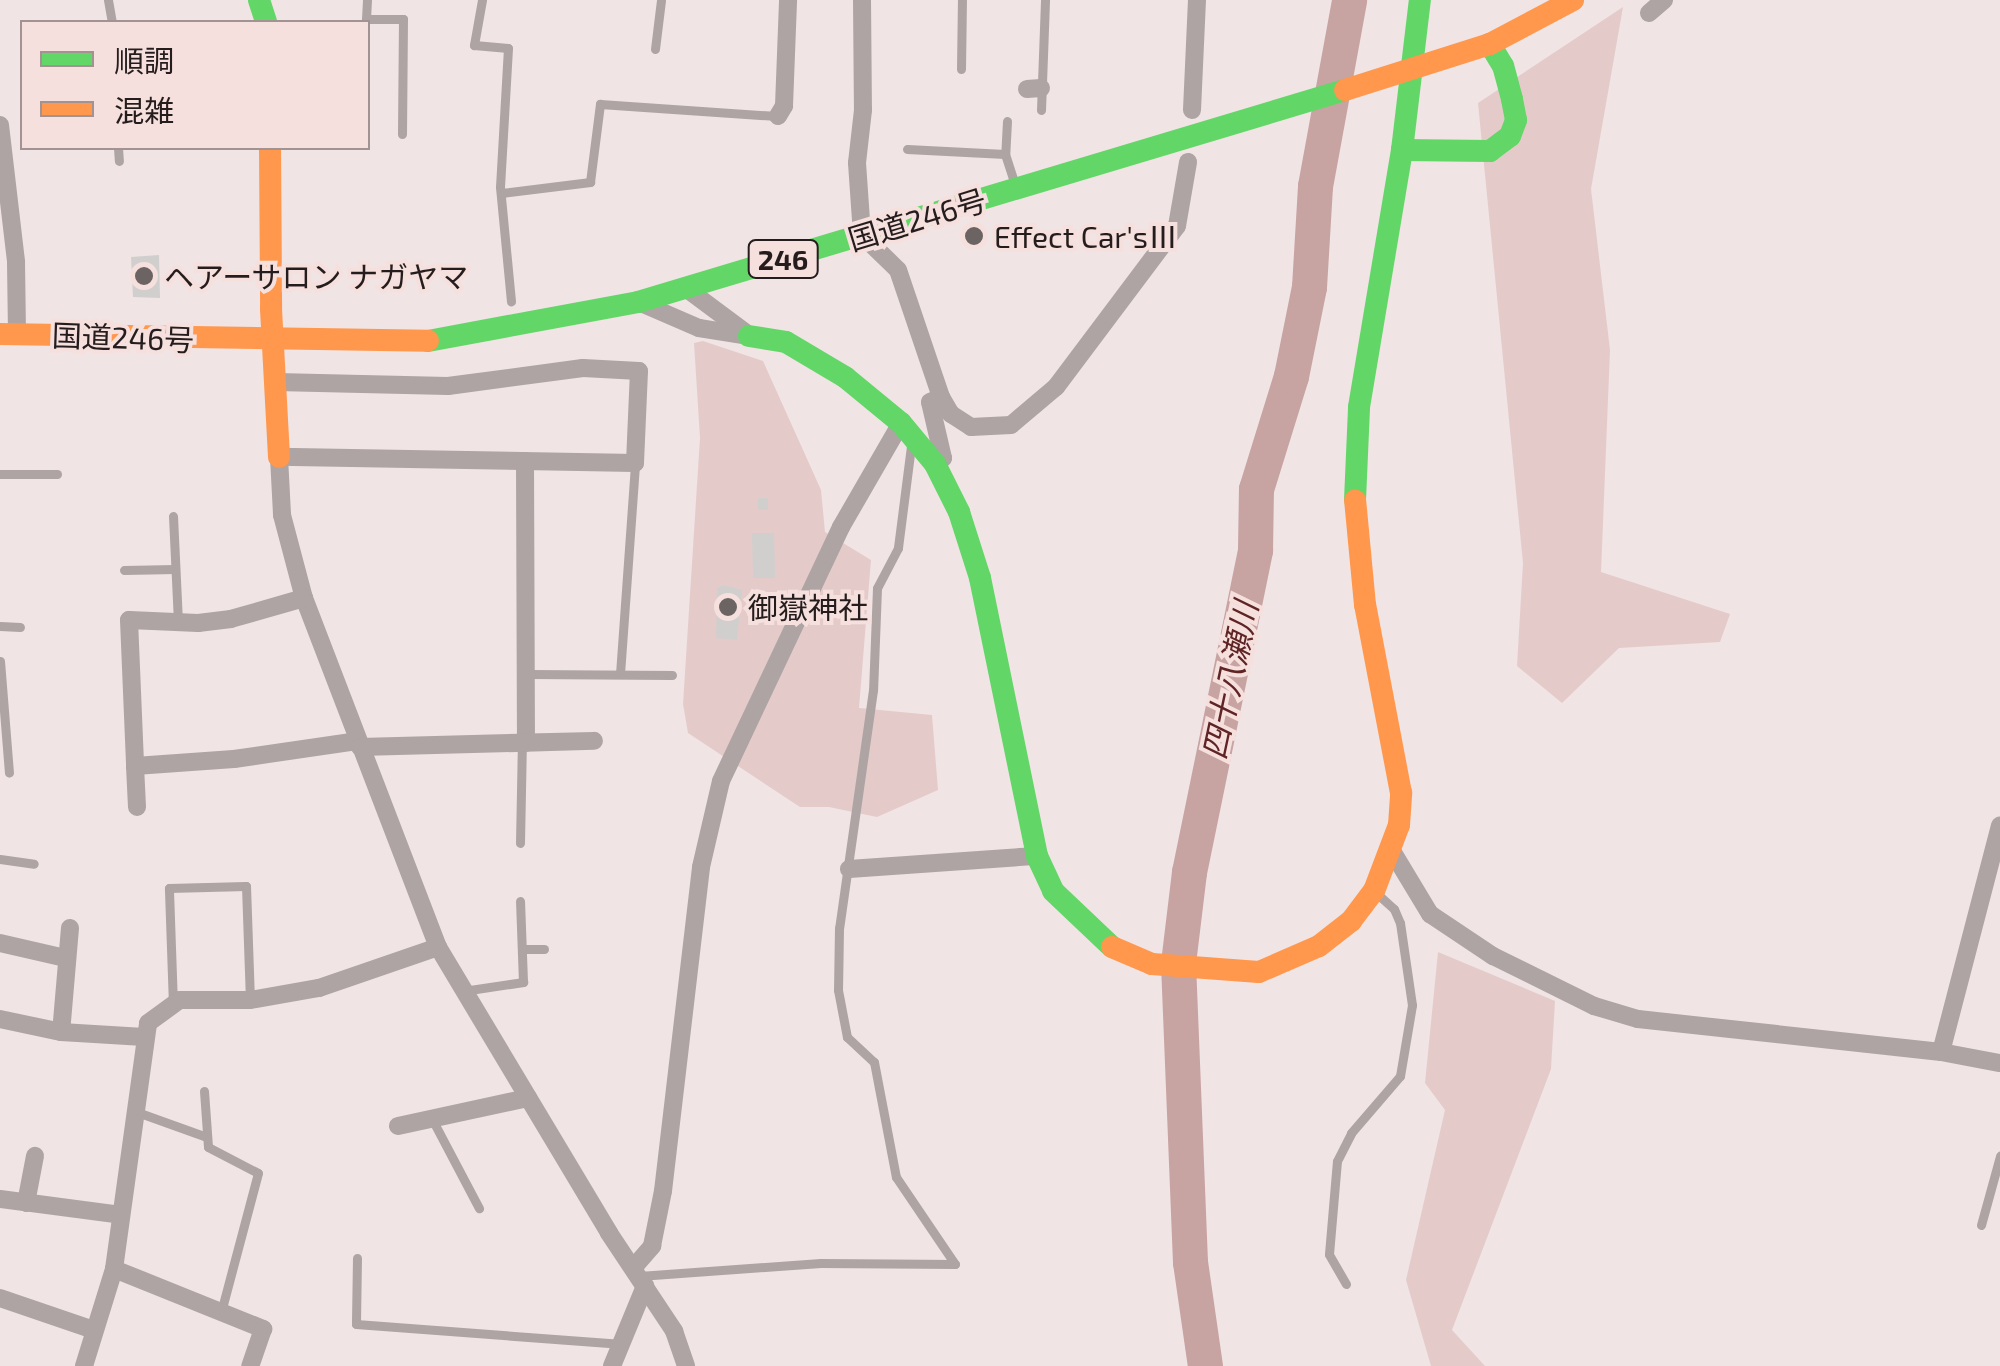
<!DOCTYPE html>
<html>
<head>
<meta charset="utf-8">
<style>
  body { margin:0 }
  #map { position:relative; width:2000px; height:1366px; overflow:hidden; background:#f0e4e4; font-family:"Exo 2","Noto Sans JP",sans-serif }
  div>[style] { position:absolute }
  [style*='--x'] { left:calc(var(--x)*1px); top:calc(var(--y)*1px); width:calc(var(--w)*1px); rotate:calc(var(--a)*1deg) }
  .green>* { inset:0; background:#e4cbca }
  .river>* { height:35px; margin:-17.5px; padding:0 17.5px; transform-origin:17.5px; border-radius:17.5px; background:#c7a3a1 }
  .building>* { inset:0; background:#d0cfce }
  .lane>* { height:9px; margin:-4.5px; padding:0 4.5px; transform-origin:4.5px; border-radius:4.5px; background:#ada4a3 }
  .street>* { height:18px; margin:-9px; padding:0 9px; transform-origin:9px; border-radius:9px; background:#ada4a3 }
  .fast>* { height:22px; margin:-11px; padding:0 11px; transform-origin:11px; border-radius:11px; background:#63d668 }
  .slow>* { height:22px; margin:-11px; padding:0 11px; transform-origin:11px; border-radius:11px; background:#ff974d }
  .dots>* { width:28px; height:28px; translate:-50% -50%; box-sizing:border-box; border:5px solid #f6e0de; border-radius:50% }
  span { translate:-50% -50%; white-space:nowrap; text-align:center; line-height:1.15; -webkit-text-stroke:8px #f6e0de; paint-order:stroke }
  .shield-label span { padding:2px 8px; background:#f6e0de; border:2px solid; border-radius:8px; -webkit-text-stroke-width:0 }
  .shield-label { font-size:28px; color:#251d1d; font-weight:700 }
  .street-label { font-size:30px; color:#251d1d }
  .poi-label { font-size:30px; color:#251d1d }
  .left { translate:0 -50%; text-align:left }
  .water-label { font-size:32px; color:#5f2424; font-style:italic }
  .legend { position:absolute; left:20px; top:20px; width:350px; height:130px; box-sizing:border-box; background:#f6e0de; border:2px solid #a29291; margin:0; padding:12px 18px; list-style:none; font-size:30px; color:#251d1d }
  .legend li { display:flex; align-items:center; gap:20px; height:50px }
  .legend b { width:50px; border:2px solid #a29291 }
</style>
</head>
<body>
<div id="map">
  <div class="green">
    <i style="clip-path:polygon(1623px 7px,1591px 189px,1610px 350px,1601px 572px,1730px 614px,1720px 642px,1619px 648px,1562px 703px,1517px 666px,1523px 563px,1478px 103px)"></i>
    <i style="clip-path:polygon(703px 341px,763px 361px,821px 490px,825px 532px,871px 560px,859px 708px,932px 715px,938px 790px,877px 817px,829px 807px,800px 807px,688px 733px,683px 704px,700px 438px,694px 343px)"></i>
    <i style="clip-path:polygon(1438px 952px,1555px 1001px,1551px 1069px,1452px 1330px,1485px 1366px,1431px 1366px,1406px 1280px,1445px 1110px,1425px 1083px)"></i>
  </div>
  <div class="river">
    <i style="--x:1205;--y:1366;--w:105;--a:-98.2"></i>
    <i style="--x:1190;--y:1262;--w:299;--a:-92.3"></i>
    <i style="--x:1178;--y:963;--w:92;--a:-83.1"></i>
    <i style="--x:1189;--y:872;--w:329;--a:-78.4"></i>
    <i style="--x:1255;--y:550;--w:61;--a:-89.1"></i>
    <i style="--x:1256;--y:489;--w:118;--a:-72.8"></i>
    <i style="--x:1291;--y:376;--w:91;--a:-78.6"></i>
    <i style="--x:1309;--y:287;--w:101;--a:-86.6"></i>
    <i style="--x:1315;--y:186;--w:189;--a:-79.6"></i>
  </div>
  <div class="building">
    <i style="clip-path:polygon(159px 255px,160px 298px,133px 297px,131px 257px)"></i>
    <i style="clip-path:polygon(758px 498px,768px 498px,768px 510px,758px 510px)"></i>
    <i style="clip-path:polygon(752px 533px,774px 533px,775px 578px,753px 578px)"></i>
    <i style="clip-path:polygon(723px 585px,742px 590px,737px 640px,716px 638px,717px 588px)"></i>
  </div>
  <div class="lane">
    <i style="--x:108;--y:0;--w:22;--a:80"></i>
    <i style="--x:367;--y:0;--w:19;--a:93"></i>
    <i style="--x:366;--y:19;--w:37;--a:0"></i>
    <i style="--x:403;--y:19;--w:115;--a:90.5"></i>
    <i style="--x:482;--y:0;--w:46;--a:100.1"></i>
    <i style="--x:474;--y:45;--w:34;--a:5"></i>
    <i style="--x:508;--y:48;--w:139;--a:93.3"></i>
    <i style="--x:500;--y:187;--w:115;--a:84.5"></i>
    <i style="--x:655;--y:49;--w:49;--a:-83"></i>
    <i style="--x:961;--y:69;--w:69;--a:-89.2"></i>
    <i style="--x:1041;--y:110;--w:110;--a:-87.9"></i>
    <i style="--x:1007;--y:121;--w:33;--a:93"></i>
    <i style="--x:1005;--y:154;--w:29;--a:72"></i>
    <i style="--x:118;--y:148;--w:13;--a:86"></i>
    <i style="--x:907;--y:149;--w:98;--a:2.9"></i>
    <i style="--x:502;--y:193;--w:89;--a:-7.1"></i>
    <i style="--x:590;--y:182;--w:79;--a:-82.7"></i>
    <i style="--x:600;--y:104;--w:178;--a:3.9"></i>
    <i style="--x:911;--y:446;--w:103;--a:97.3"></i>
    <i style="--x:898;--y:548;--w:45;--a:117.7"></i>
    <i style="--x:877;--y:588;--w:102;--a:92.2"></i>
    <i style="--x:873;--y:690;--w:240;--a:98.1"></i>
    <i style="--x:839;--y:928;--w:62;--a:90.9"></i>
    <i style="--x:838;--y:990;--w:48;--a:79.2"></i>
    <i style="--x:847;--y:1037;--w:37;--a:43"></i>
    <i style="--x:874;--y:1062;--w:117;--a:79.2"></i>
    <i style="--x:896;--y:1177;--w:105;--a:55.9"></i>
    <i style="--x:0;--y:474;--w:57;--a:0"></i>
    <i style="--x:173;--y:516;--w:106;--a:87.3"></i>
    <i style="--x:124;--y:570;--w:51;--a:-1.1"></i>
    <i style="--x:0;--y:626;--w:20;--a:3"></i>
    <i style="--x:0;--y:661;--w:112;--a:85.4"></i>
    <i style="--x:528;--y:674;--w:144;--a:0.4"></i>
    <i style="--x:620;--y:674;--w:212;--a:-85.9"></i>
    <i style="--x:520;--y:843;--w:100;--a:-88.9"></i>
    <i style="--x:0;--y:859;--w:34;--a:8"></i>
    <i style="--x:522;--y:949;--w:22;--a:0"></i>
    <i style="--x:463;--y:991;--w:61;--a:-8.5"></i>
    <i style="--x:523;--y:982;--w:81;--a:-92.1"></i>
    <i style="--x:173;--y:1005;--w:117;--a:-92"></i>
    <i style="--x:169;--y:888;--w:77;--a:-1.5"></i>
    <i style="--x:246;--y:886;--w:114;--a:88"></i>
    <i style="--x:204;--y:1091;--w:56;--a:85.9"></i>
    <i style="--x:208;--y:1147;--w:56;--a:27.5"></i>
    <i style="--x:258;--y:1173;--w:144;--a:104.9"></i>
    <i style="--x:137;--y:1112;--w:74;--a:19.7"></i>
    <i style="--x:432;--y:1119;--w:101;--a:62.2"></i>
    <i style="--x:1981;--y:1225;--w:72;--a:-74.6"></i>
    <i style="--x:357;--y:1258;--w:66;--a:90.9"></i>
    <i style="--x:356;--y:1324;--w:267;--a:4.3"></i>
    <i style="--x:639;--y:1276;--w:182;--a:-4.1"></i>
    <i style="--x:821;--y:1263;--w:134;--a:0.4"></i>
    <i style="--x:1346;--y:1284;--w:34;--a:-120"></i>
    <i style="--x:1329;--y:1254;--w:93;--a:-85.1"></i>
    <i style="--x:1337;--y:1161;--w:31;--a:-63"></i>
    <i style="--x:1351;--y:1133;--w:75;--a:-49.3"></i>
    <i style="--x:1400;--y:1076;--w:72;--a:-80.4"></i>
    <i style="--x:1412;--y:1005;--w:83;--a:-98.3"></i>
    <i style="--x:1400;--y:923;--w:15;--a:-113"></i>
    <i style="--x:1394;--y:909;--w:24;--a:-138"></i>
  </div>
  <div class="street">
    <i style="--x:862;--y:0;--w:110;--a:89.5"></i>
    <i style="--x:863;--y:110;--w:53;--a:96.5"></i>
    <i style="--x:857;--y:163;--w:72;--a:86"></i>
    <i style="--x:862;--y:235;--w:50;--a:44.2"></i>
    <i style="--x:898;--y:270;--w:134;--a:71.3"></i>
    <i style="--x:941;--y:397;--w:20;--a:60"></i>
    <i style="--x:951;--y:414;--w:24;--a:33"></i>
    <i style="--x:971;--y:427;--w:40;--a:-2.9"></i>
    <i style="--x:1011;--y:425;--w:59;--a:-40.2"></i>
    <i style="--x:1056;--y:387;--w:201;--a:-53.1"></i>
    <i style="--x:1177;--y:226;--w:65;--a:-80.2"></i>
    <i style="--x:1649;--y:13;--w:20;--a:-41"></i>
    <i style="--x:1027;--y:89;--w:14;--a:-4"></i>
    <i style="--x:1192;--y:110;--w:110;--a:-87.4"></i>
    <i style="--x:778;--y:116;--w:12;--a:-59"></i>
    <i style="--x:784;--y:106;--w:106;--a:-87.8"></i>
    <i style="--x:0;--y:125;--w:138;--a:83.3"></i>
    <i style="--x:16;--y:262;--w:72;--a:89.2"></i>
    <i style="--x:687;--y:289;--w:72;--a:36.6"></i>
    <i style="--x:641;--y:303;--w:63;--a:23.3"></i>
    <i style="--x:699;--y:328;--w:51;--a:9.1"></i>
    <i style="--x:276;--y:382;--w:172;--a:1.3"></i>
    <i style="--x:448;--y:386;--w:136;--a:-7.6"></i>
    <i style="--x:583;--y:368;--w:56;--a:3.1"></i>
    <i style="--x:639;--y:371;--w:92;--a:92.5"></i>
    <i style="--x:635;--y:463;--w:356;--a:-179"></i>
    <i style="--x:279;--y:457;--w:58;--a:87"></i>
    <i style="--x:282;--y:515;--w:86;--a:75.2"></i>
    <i style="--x:304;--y:598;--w:374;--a:69"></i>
    <i style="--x:438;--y:947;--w:333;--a:59.1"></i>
    <i style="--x:609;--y:1233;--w:118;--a:56.4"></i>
    <i style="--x:674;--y:1331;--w:37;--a:71"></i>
    <i style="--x:525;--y:461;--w:282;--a:89.8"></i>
    <i style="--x:935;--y:464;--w:10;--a:-37"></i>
    <i style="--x:943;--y:458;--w:57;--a:-103.1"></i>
    <i style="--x:930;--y:402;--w:12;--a:-24"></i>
    <i style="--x:304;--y:598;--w:76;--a:164"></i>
    <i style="--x:231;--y:619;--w:33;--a:173"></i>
    <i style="--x:198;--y:623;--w:69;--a:-177.5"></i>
    <i style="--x:129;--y:620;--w:146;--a:87.6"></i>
    <i style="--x:135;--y:766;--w:99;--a:-4"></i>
    <i style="--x:234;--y:759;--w:124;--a:-8.3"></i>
    <i style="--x:360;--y:747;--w:234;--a:-1.5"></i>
    <i style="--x:135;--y:766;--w:41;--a:87.2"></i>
    <i style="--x:1392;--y:851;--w:74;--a:58.9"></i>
    <i style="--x:1430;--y:914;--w:76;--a:33.7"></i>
    <i style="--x:1493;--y:956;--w:113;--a:26.3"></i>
    <i style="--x:1594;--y:1006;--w:46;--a:16.5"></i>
    <i style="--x:1638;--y:1019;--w:305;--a:6.2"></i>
    <i style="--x:1941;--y:1052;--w:60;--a:10.6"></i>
    <i style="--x:849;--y:869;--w:188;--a:-4"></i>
    <i style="--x:70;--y:928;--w:104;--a:94.9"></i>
    <i style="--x:61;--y:1032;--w:83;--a:3.4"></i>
    <i style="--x:0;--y:943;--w:67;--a:13"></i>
    <i style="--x:0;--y:1019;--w:62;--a:12"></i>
    <i style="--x:1941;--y:1052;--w:234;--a:-75.4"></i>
    <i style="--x:398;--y:1126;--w:133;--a:-12.2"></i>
    <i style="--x:0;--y:1199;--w:122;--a:7.5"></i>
    <i style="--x:26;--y:1203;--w:48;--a:-79.2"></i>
    <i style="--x:634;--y:1267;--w:28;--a:-49"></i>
    <i style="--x:652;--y:1246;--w:56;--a:-78.7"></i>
    <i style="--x:663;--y:1191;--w:326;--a:-83.3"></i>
    <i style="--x:701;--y:867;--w:88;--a:-76.9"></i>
    <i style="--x:721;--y:781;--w:281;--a:-64.7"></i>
    <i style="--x:841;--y:527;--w:120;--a:-60"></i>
    <i style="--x:114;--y:1269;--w:161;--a:21.9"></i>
    <i style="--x:263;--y:1329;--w:39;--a:109"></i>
    <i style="--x:0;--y:1298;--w:99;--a:18.8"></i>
    <i style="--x:84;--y:1366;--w:102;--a:-72.8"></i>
    <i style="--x:114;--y:1269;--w:248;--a:-82.1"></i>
    <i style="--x:148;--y:1023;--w:39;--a:-36"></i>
    <i style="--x:180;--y:1000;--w:70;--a:0"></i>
    <i style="--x:250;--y:1000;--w:70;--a:-9.9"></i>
    <i style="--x:319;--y:988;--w:126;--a:-19"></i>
    <i style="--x:612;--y:1366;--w:87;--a:-67.6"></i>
  </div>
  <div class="fast">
    <i style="--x:259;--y:0;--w:23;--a:72"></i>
    <i style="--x:1402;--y:150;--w:88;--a:0.7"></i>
    <i style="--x:1490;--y:151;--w:25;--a:-37"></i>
    <i style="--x:1510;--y:136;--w:17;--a:-69"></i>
    <i style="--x:1516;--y:120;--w:21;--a:-101"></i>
    <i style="--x:1512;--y:99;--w:34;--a:-105"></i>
    <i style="--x:1503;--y:66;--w:26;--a:-121"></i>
    <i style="--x:749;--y:336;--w:37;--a:9"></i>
    <i style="--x:786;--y:342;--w:69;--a:30.7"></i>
    <i style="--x:845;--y:377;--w:72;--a:39.4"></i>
    <i style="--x:901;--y:423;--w:53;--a:50.3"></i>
    <i style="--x:935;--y:464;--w:54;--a:63.4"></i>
    <i style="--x:959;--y:512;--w:69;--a:72.3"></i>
    <i style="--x:980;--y:578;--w:284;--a:78.4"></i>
    <i style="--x:1037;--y:856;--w:38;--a:65"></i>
    <i style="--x:1053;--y:891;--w:81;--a:43.5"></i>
    <i style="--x:428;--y:341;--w:214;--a:-10.5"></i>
    <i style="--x:638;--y:302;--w:738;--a:-16.69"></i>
    <i style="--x:1355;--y:500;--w:93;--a:-87.5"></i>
    <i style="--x:1359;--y:407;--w:261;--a:-80.5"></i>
    <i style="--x:1402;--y:150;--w:151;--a:-83.2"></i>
  </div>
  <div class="slow">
    <i style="--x:1345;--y:90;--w:152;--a:-17.6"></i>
    <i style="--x:1490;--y:44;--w:94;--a:-27.9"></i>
    <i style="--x:270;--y:148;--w:161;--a:89.6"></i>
    <i style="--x:271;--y:309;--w:148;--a:86.9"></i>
    <i style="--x:0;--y:334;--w:428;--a:0.9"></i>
    <i style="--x:1112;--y:947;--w:43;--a:23"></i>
    <i style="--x:1152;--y:964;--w:107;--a:4.3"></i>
    <i style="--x:1259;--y:972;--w:65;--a:-23.4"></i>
    <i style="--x:1319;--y:946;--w:41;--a:-38"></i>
    <i style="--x:1351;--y:921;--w:38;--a:-53"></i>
    <i style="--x:1374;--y:891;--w:71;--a:-69.3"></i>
    <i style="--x:1399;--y:825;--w:32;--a:-86"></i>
    <i style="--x:1401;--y:793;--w:191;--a:-100.8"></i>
    <i style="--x:1365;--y:605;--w:105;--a:-95.4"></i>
  </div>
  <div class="dots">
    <i style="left:974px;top:236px;background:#6c6363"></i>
    <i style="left:144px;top:276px;background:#6c6363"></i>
    <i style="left:728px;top:607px;background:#6c6363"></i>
  </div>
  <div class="shield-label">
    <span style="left:783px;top:259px">246</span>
  </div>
  <div class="street-label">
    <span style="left:917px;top:219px;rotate:-17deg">国道246号</span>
    <span style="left:123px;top:337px;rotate:2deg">国道246号</span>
  </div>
  <div class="poi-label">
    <span class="left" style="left:994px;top:236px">Effect Car'sⅢ</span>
    <span class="left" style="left:164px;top:276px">ヘアーサロン ナガヤマ</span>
    <span class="left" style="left:748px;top:607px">御嶽神社</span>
  </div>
  <div class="water-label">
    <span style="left:1229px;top:680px;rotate:-78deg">四十八瀬川</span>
  </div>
  <ul class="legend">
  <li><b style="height:12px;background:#63d668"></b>順調</li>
  <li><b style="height:12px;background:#ff974d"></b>混雑</li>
  </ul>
</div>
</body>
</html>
